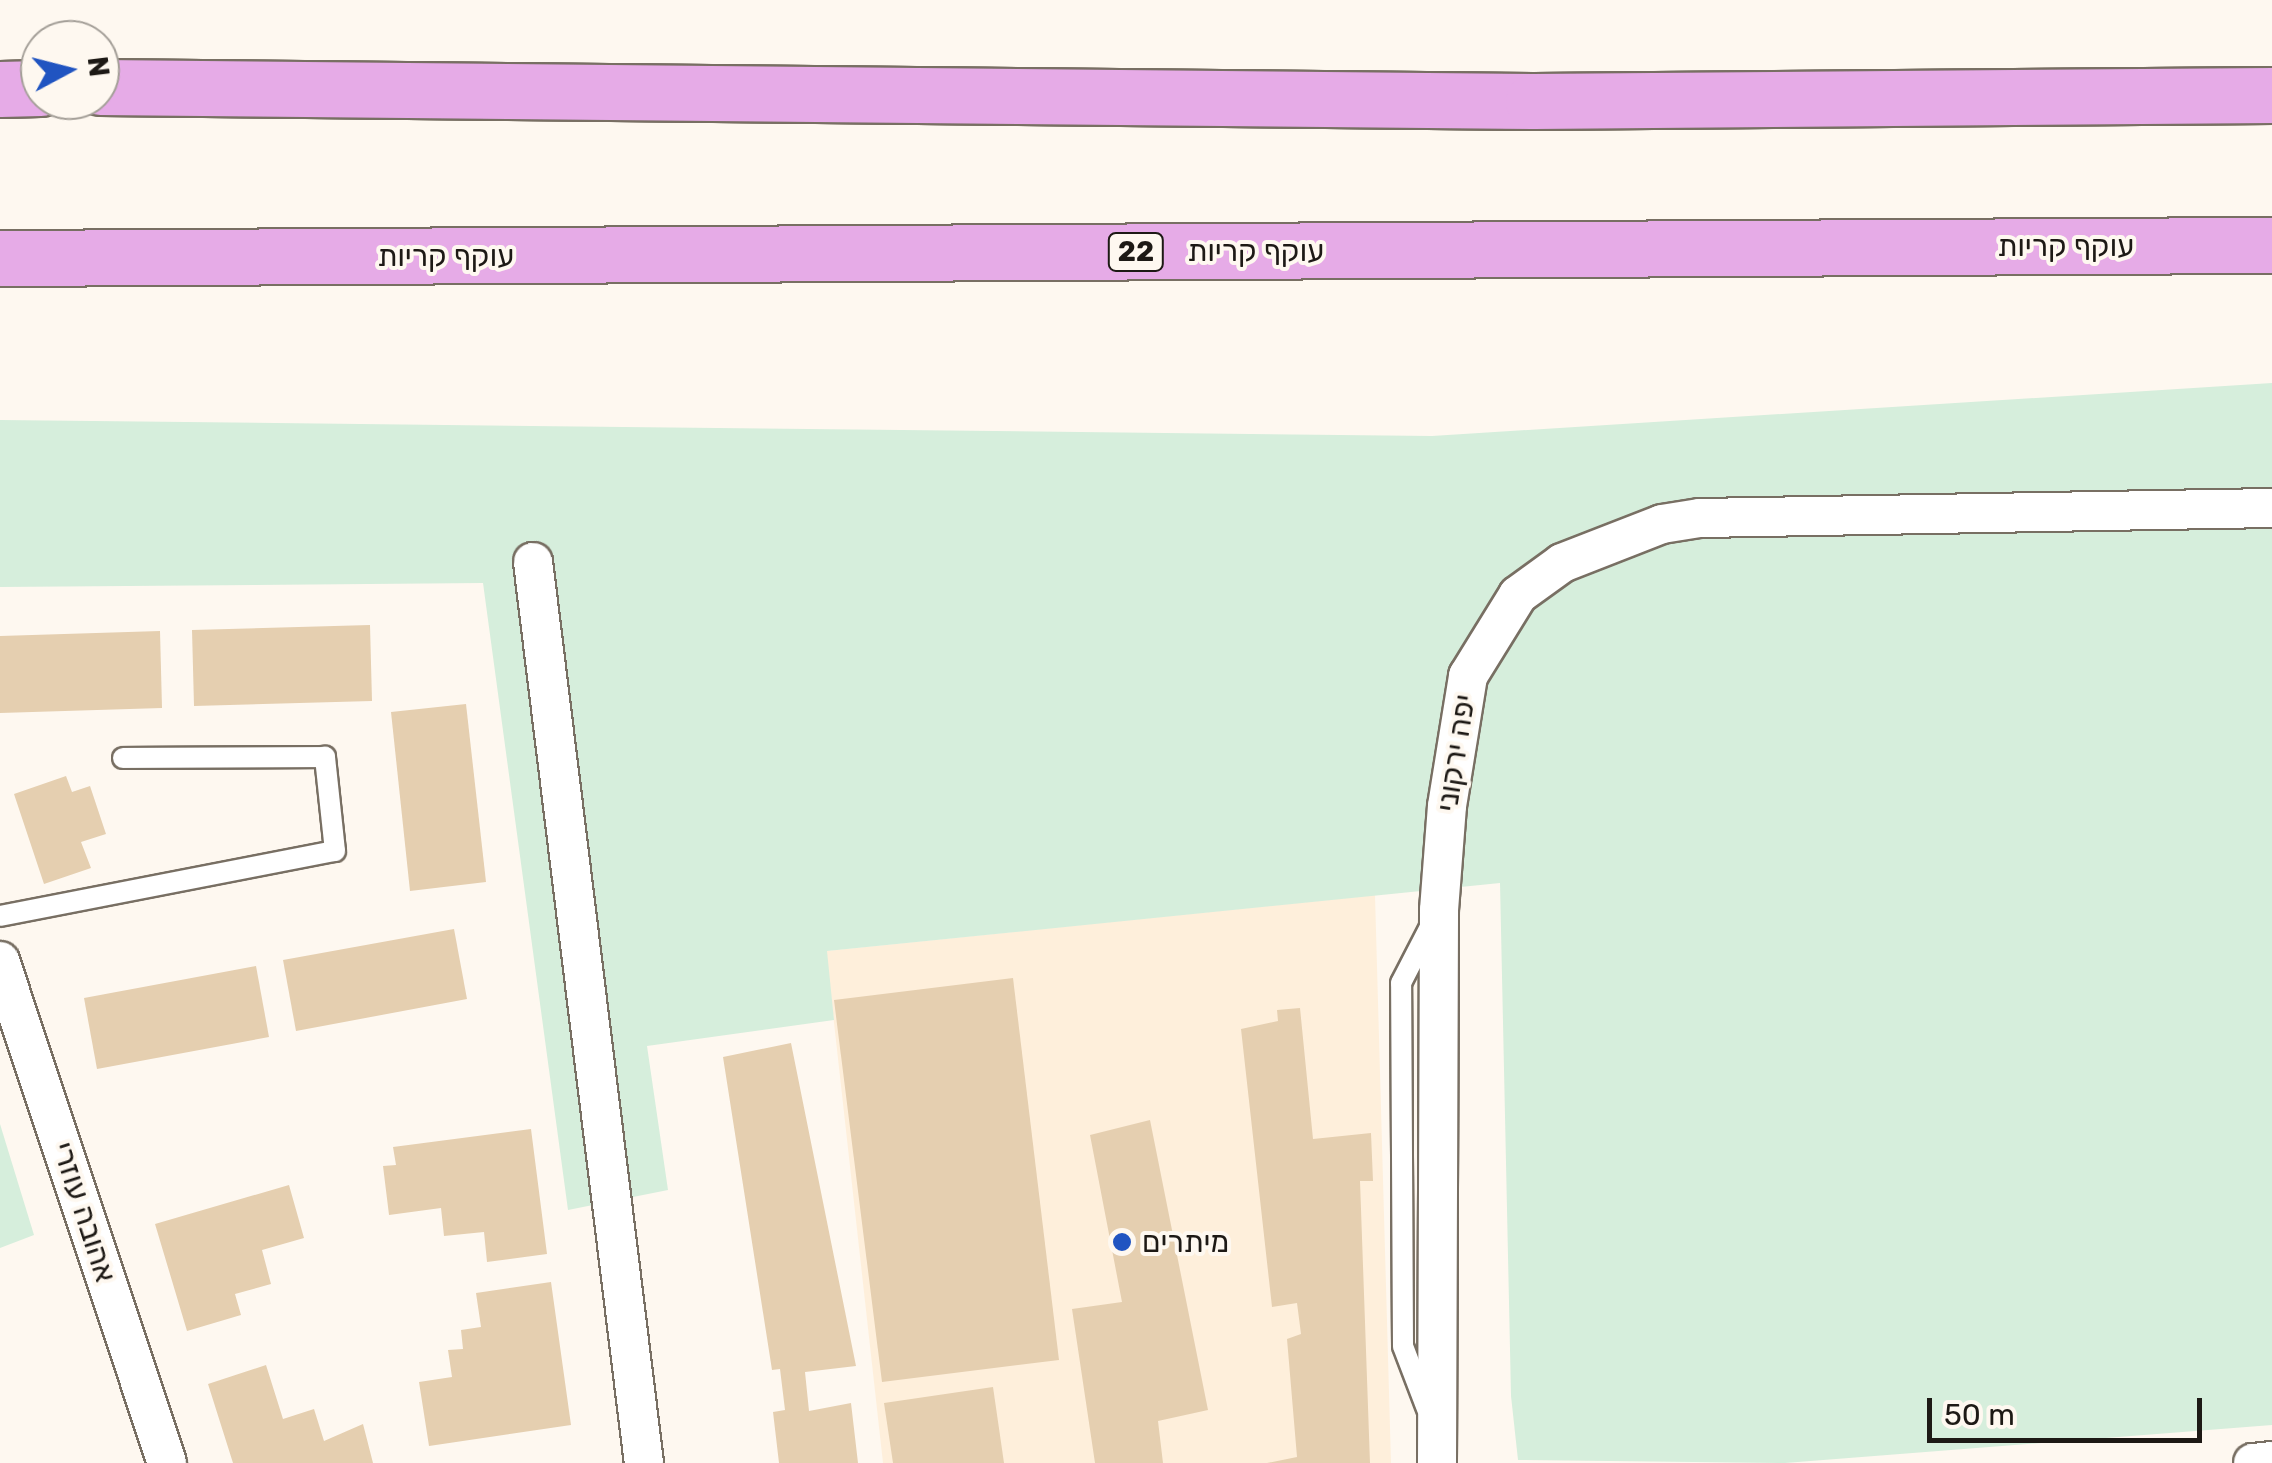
<!DOCTYPE html>
<html>
<head>
<meta charset="utf-8">
<style>
  body { margin:0 }
  #map { position:relative; width:2272px; height:1463px; overflow:hidden; background:#fef8f0; font-family:Rubik,"Noto Sans Hebrew",sans-serif }
  div>[style] { position:absolute }
  [style*='--x'] { left:calc(var(--x)*1px); top:calc(var(--y)*1px); width:calc(var(--w)*1px); rotate:calc(var(--a)*1deg) }
  .built>* { inset:0; background:#feefdb }
  .green>* { inset:0; background:#d6eedc }
  .building>* { inset:0; background:#e5cfb0 }
  .roads { filter:drop-shadow(2px 0 #786f63) drop-shadow(-2px 0 #786f63) drop-shadow(0 2px #786f63) drop-shadow(0 -2px #786f63) }
  .lane>* { height:20px; margin:-10px; padding:0 10px; transform-origin:10px; border-radius:10px; background:#fff }
  .street>* { height:38px; margin:-19px; padding:0 19px; transform-origin:19px; border-radius:19px; background:#fff }
  .highway>* { height:55px; margin:-27.5px; padding:0 27.5px; transform-origin:27.5px; border-radius:27.5px; background:#e6abe7 }
  .dots>* { width:28px; height:28px; translate:-50% -50%; box-sizing:border-box; border:5px solid #fef8f0; border-radius:50% }
  span { translate:-50% -50%; white-space:nowrap; text-align:center; line-height:1.15; -webkit-text-stroke:8px #fef8f0; paint-order:stroke }
  .shield-label span { padding:2px 8px; background:#fef8f0; border:2px solid; border-radius:8px; -webkit-text-stroke-width:0 }
  .shield-label { font-size:28px; color:#1d1915; font-weight:700 }
  .street-label { font-size:30px; color:#1d1915 }
  .poi-label { font-size:30px; color:#1d1915 }
  .left { translate:0 -50%; text-align:left }
  .north { position:absolute; left:20px; top:20px; width:100px; height:100px; box-sizing:border-box; background:#fef8f0; border:2px solid #a49f98; border-radius:50%; rotate:83deg; font-size:28px; font-weight:700; line-height:40px; text-align:center; color:#1d1915 }
  .north::after { content:''; display:block; margin:auto; width:35px; height:45px; background:#2054c1; clip-path:polygon(50% 0,100% 100%,50% 72%,0 100%) }
  .scale { position:absolute; left:1927px; top:1398px; width:275px; height:45px; box-sizing:border-box; border:5px solid #1d1915; border-top:0; padding-left:12px; font-size:30px; line-height:35px; white-space:nowrap; color:#1d1915; -webkit-text-stroke:8px #fef8f0; paint-order:stroke }
</style>
</head>
<body>
<div id="map">
  <div class="built">
    <i style="clip-path:polygon(1375px 895px,1391px 1463px,883px 1463px,826px 951px)"></i>
  </div>
  <div class="green">
    <i style="clip-path:polygon(2272px 383px,2272px 1425px,1785px 1463px,1518px 1460px,1511px 1396px,1500px 883px,827px 951px,834px 1020px,647px 1046px,668px 1190px,568px 1210px,483px 583px,0 587px,0 420px,1432px 436px)"></i>
    <i style="clip-path:polygon(0 1124px,34px 1235px,0 1248px)"></i>
  </div>
  <div class="building">
    <i style="clip-path:polygon(370px 625px,372px 701px,194px 706px,192px 630px)"></i>
    <i style="clip-path:polygon(160px 631px,162px 708px,0 713px,0 636px)"></i>
    <i style="clip-path:polygon(466px 704px,486px 882px,410px 891px,391px 712px)"></i>
    <i style="clip-path:polygon(66px 776px,72px 792px,90px 786px,106px 834px,81px 842px,91px 868px,44px 884px,14px 794px)"></i>
    <i style="clip-path:polygon(454px 929px,467px 999px,296px 1031px,283px 960px)"></i>
    <i style="clip-path:polygon(256px 966px,269px 1037px,97px 1069px,84px 998px)"></i>
    <i style="clip-path:polygon(1013px 978px,1059px 1360px,882px 1382px,834px 1000px)"></i>
    <i style="clip-path:polygon(1300px 1008px,1313px 1139px,1371px 1133px,1373px 1181px,1360px 1181px,1370px 1463px,1267px 1463px,1297px 1457px,1287px 1339px,1301px 1334px,1297px 1303px,1272px 1307px,1241px 1029px,1278px 1021px,1277px 1010px)"></i>
    <i style="clip-path:polygon(791px 1043px,856px 1366px,805px 1372px,809px 1411px,851px 1403px,858px 1463px,779px 1463px,773px 1412px,785px 1410px,780px 1369px,772px 1370px,723px 1057px)"></i>
    <i style="clip-path:polygon(1150px 1120px,1208px 1410px,1158px 1421px,1163px 1463px,1095px 1463px,1072px 1309px,1122px 1302px,1090px 1135px)"></i>
    <i style="clip-path:polygon(531px 1129px,547px 1254px,487px 1262px,484px 1232px,444px 1236px,441px 1208px,389px 1215px,383px 1166px,396px 1165px,393px 1147px)"></i>
    <i style="clip-path:polygon(289px 1185px,304px 1238px,262px 1250px,271px 1284px,235px 1294px,241px 1315px,187px 1331px,155px 1224px)"></i>
    <i style="clip-path:polygon(551px 1282px,571px 1425px,429px 1446px,419px 1382px,452px 1377px,448px 1350px,463px 1349px,461px 1330px,481px 1327px,476px 1293px)"></i>
    <i style="clip-path:polygon(266px 1365px,283px 1419px,314px 1409px,324px 1441px,363px 1424px,373px 1463px,233px 1463px,208px 1384px)"></i>
    <i style="clip-path:polygon(993px 1387px,1004px 1463px,893px 1463px,884px 1403px)"></i>
  </div>
  <div class="roads">
    <div class="lane">
      <i style="--x:0;--y:916;--w:341;--a:-11"></i>
      <i style="--x:335;--y:851;--w:95;--a:-96.1"></i>
      <i style="--x:325;--y:757;--w:202;--a:179.7"></i>
      <i style="--x:1427;--y:1409;--w:67;--a:-110.9"></i>
      <i style="--x:1403;--y:1346;--w:363;--a:-90.3"></i>
      <i style="--x:1401;--y:983;--w:65;--a:-62.7"></i>
    </div>
    <div class="street">
      <i style="--x:533;--y:562;--w:908;--a:82.98"></i>
      <i style="--x:0;--y:961;--w:529;--a:71.6"></i>
      <i style="--x:1437;--y:1463;--w:553;--a:-89.79"></i>
      <i style="--x:1439;--y:910;--w:104;--a:-85.6"></i>
      <i style="--x:1447;--y:806;--w:132;--a:-80.8"></i>
      <i style="--x:1468;--y:676;--w:95;--a:-58.3"></i>
      <i style="--x:1518;--y:595;--w:54;--a:-36"></i>
      <i style="--x:1562;--y:563;--w:107;--a:-21.3"></i>
      <i style="--x:1662;--y:524;--w:38;--a:-9"></i>
      <i style="--x:1700;--y:518;--w:572;--a:-1"></i>
      <i style="--x:2253;--y:1463;--w:19;--a:-6"></i>
    </div>
    <div class="highway">
      <i style="--x:100;--y:87;--w:1433;--a:0.56"></i>
      <i style="--x:1533;--y:101;--w:739;--a:-0.47"></i>
      <i style="--x:0;--y:89;--w:40;--a:-1.4"></i>
      <i style="--x:0;--y:258;--w:2272;--a:-0.33"></i>
    </div>
  </div>
  <div class="dots">
    <i style="left:1122px;top:1242px;background:#2054c1"></i>
  </div>
  <div class="shield-label">
    <span style="left:1136px;top:252px">22</span>
  </div>
  <div class="street-label">
    <span style="left:2066px;top:246px">עוקף קריות</span>
    <span style="left:1256px;top:251px">עוקף קריות</span>
    <span style="left:446px;top:256px">עוקף קריות</span>
    <span style="left:1456px;top:753px;rotate:-81deg">יפה ירקוני</span>
    <span style="left:84px;top:1212px;rotate:72deg">אהובה עוזרי</span>
  </div>
  <div class="poi-label">
    <span class="left" style="left:1142px;top:1242px">מיתרים</span>
  </div>
  <div class="north">N</div>
  <div class="scale">50 m</div>
</div>
</body>
</html>
